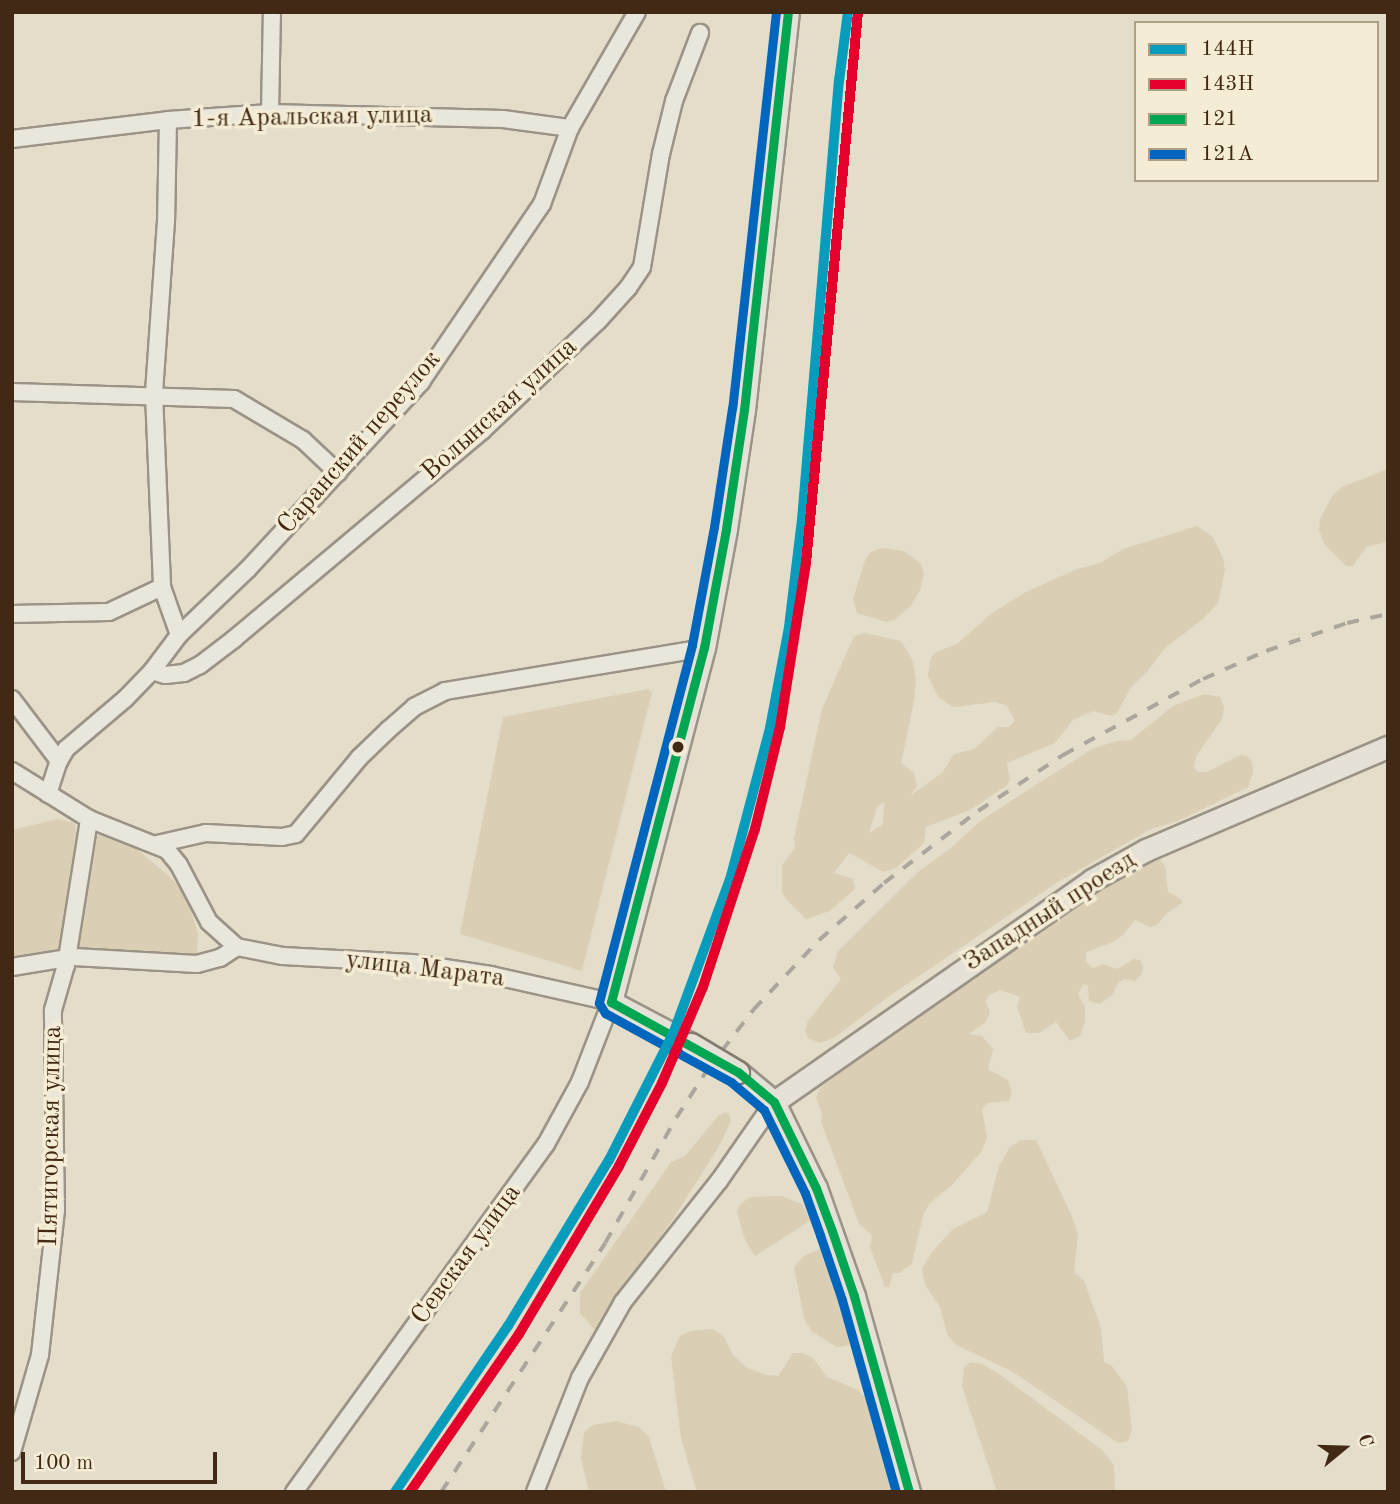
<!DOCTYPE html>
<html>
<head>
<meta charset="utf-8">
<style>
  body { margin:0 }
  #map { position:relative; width:1400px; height:1504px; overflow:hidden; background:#e4ddca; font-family:"Old Standard TT",serif }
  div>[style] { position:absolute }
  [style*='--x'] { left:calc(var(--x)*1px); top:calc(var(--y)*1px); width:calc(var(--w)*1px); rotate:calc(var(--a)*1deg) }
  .green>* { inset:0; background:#dacfb4 }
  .roads { filter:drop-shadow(2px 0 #9a9386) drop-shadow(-2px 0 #9a9386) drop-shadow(0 2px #9a9386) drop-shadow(0 -2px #9a9386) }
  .minor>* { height:16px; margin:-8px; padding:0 8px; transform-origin:8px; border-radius:8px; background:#e9e6dc }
  .major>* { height:21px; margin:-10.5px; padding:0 10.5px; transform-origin:10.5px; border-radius:10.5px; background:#e6e1d6 }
  .rail>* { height:3.5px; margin-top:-1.75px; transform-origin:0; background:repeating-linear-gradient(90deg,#aba69c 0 12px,transparent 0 24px) }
  .bridges { filter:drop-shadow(2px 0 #837b6f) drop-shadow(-2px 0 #837b6f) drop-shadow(0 2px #837b6f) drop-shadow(0 -2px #837b6f) }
  .major-bridge>* { height:21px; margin:-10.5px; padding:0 10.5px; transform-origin:10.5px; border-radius:10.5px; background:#e6e1d6 }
  .bus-1>* { height:9px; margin:-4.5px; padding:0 4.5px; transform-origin:4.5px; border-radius:4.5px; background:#00a651 }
  .bus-2>* { height:9px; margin:-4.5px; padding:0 4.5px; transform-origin:4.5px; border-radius:4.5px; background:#0065bd }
  .rail-1>* { height:10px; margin:-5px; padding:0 5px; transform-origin:5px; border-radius:5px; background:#079cbc }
  .rail-2>* { height:10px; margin:-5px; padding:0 5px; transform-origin:5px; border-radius:5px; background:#e4002b }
  .dots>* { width:19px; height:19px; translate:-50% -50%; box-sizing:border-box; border:4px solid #f4ecd5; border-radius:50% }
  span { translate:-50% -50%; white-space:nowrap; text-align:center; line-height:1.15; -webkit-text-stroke:7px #f4ecd5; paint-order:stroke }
  .street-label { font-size:26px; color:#422915 }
  .frame { position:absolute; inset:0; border:14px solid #422915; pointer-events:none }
  .legend { position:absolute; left:1134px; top:21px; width:245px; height:161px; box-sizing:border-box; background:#f4ecd5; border:2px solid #ad9e88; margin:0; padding:9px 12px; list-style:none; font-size:21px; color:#422915 }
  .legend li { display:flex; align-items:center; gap:14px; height:35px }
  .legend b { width:35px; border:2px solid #ad9e88 }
  .north { position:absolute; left:1309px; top:1413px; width:70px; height:70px; -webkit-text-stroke:5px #f4ecd5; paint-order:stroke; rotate:71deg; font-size:19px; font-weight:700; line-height:28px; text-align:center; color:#422915 }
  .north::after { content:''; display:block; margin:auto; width:24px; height:32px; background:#422915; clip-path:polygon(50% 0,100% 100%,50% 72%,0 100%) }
  .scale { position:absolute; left:21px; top:1452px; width:196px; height:32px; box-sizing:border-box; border:4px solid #422915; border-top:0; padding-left:9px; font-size:21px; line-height:24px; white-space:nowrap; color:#422915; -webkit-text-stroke:5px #f4ecd5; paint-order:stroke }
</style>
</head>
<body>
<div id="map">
  <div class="green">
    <i style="clip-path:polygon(1388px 469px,1388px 542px,1366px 547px,1353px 566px,1346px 566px,1325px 545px,1319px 530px,1320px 519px,1332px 496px,1342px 487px)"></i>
    <i style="clip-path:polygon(evenodd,1197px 526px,1213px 537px,1223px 558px,1225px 570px,1218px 603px,1203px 619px,1164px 649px,1147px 672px,1131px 687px,1117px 713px,1111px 716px,1093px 711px,1073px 720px,1055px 743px,1007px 763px,1010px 781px,1006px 786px,970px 810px,926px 827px,924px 843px,896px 868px,884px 872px,849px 853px,834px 873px,853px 879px,855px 889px,830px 911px,806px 919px,786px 899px,782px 892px,782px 865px,795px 848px,794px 838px,822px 709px,854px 636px,865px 633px,901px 641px,912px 659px,916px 679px,914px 701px,901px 763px,914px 773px,917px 786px,910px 796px,942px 773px,954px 754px,974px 749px,998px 727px,1009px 727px,1015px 721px,1007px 706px,996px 702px,953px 707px,938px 697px,928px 676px,931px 657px,936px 652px,957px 644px,992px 613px,1026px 592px,1077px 569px,1100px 563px,1123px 549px,1197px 526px,884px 802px,883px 824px,869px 833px,877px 807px,884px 802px)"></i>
    <i style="clip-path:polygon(882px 548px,904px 551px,921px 564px,924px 573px,920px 590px,910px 607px,894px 620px,886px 622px,857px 613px,853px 599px,865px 560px,871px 552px)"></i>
    <i style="clip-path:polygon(648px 689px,652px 692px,582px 971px,460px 934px,503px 717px)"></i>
    <i style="clip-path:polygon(1204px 694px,1220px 697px,1224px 708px,1222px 719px,1196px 756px,1194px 767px,1198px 772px,1207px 772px,1240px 755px,1247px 756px,1252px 762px,1253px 772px,1248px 787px,1178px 821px,1151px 829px,1058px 882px,888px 997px,834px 1038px,820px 1043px,808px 1038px,805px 1030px,808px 1021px,841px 979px,833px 967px,838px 951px,918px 872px,952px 847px,980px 821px,1092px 749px,1116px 741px,1131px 740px,1173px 706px)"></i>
    <i style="clip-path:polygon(58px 819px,74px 823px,78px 837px,58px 949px,55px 953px,12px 964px,12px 830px)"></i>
    <i style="clip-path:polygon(108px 834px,130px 843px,171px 878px,186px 896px,198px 933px,197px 954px,192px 957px,77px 950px,91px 843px,99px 835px)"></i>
    <i style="clip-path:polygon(1151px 857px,1159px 858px,1165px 866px,1168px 892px,1181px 899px,1182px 903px,1166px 914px,1157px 925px,1150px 927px,1135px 920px,1123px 935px,1111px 943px,1086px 952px,1086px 962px,1093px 968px,1103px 964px,1117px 969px,1134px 959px,1140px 960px,1143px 967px,1142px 974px,1135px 981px,1125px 979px,1118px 983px,1112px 995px,1100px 1004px,1089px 1001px,1088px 986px,1083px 984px,1078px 994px,1085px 1007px,1085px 1022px,1080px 1036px,1070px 1041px,1056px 1022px,1039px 1033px,1026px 1033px,1017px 1006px,1020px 997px,1000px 990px,989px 995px,986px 1001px,990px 1013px,986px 1022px,969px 1034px,982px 1036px,993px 1049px,988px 1069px,1008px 1080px,1012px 1093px,1009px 1101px,987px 1103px,982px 1109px,987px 1137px,982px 1151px,951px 1186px,929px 1204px,923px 1215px,912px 1264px,899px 1273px,893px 1273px,889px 1287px,885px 1287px,870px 1247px,872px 1235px,859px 1224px,821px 1122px,822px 1113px,816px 1098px,820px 1088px,912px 1018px,990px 964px,1001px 959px,1014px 941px,1069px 903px)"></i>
    <i style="clip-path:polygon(725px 1112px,729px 1114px,731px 1121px,721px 1143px,673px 1219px,595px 1330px,580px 1313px,580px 1293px,671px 1162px,685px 1156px,718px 1116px)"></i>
    <i style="clip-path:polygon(1021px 1140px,1036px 1140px,1072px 1216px,1078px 1235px,1074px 1272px,1084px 1281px,1101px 1328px,1104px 1362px,1112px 1366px,1127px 1387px,1132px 1430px,1128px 1441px,1118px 1443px,1011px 1371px,956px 1345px,947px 1334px,940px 1307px,925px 1285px,922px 1268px,932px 1252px,953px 1229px,987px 1212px,999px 1166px,1010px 1147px)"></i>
    <i style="clip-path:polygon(781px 1196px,802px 1204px,810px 1221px,755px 1256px,745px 1240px,737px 1212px,739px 1205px,750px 1197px)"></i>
    <i style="clip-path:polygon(820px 1249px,825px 1253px,848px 1329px,849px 1345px,846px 1346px,837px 1347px,812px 1332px,804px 1319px,794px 1267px,804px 1256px)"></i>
    <i style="clip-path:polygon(713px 1329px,724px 1337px,733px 1355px,746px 1367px,765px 1375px,778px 1376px,793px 1353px,803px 1353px,813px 1358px,827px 1377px,858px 1390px,867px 1399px,877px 1419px,897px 1492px,697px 1492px,681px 1439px,671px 1356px,680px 1336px,691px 1331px)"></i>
    <i style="clip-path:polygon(971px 1362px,982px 1364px,1002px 1376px,1102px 1450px,1114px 1465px,1115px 1492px,997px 1492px,962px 1387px,964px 1367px)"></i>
    <i style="clip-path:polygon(616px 1421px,639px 1427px,649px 1437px,666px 1492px,589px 1492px,581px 1458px,584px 1432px,593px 1425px)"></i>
  </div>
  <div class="roads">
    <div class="minor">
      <i style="--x:270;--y:113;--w:101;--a:-88.9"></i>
      <i style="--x:168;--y:120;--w:101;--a:91.1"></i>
      <i style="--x:166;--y:221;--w:173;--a:94"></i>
      <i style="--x:154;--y:394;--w:193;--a:87.6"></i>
      <i style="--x:162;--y:587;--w:51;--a:70.5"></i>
      <i style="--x:12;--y:139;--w:157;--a:-6.9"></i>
      <i style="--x:168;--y:120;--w:102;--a:-3.9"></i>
      <i style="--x:270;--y:113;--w:233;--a:1.5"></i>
      <i style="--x:503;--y:119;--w:68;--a:7.7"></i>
      <i style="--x:12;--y:392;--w:222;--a:1.8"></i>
      <i style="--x:234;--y:399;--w:80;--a:30.7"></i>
      <i style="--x:303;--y:440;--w:48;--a:43.3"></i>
      <i style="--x:12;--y:614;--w:97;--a:-1.2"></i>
      <i style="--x:109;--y:612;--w:59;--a:-25.3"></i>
      <i style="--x:152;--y:671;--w:14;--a:17"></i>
      <i style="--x:165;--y:675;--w:19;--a:-6"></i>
      <i style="--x:184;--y:673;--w:18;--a:-27"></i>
      <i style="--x:200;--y:665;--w:43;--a:-37.4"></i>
      <i style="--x:234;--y:639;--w:324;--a:-40"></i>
      <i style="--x:482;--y:431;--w:160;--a:-43.5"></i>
      <i style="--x:598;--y:321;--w:45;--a:-47.7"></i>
      <i style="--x:628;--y:288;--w:25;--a:-56"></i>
      <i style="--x:642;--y:267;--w:115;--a:-80.5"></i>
      <i style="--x:661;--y:154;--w:55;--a:-76.2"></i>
      <i style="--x:674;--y:101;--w:73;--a:-69.1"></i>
      <i style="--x:12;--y:699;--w:78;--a:52.8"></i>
      <i style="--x:12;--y:771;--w:91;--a:31.9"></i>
      <i style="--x:89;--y:819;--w:84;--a:21.7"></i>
      <i style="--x:167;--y:850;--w:19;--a:51"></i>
      <i style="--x:179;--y:865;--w:64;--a:62.2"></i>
      <i style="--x:209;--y:922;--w:38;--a:42"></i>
      <i style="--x:237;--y:947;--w:47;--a:11.1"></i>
      <i style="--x:283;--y:956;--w:129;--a:3.1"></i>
      <i style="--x:412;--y:963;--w:80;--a:8.6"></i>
      <i style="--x:491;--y:975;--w:123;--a:12.7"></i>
      <i style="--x:611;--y:1002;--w:86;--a:111.2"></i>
      <i style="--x:580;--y:1082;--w:71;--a:118.7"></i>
      <i style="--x:546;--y:1144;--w:430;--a:125.9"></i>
      <i style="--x:48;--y:794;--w:35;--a:-72"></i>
      <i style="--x:59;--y:761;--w:14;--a:-60"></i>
      <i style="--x:66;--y:749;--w:77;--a:-40.3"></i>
      <i style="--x:125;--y:699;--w:39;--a:-46"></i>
      <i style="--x:152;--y:671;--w:45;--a:-53.1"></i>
      <i style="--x:179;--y:635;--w:95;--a:-43.7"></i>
      <i style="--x:248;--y:569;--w:255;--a:-47.2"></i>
      <i style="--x:421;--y:382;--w:215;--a:-55.8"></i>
      <i style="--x:542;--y:204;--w:81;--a:-69.8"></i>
      <i style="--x:570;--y:128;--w:134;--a:-60"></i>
      <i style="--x:157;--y:844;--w:50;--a:-12.7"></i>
      <i style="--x:206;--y:833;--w:76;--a:3"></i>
      <i style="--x:282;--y:837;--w:14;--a:-12"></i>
      <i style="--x:296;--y:834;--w:99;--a:-50.3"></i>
      <i style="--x:359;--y:758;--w:40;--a:-44"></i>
      <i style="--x:388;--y:730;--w:35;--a:-41"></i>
      <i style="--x:414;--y:707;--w:35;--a:-27"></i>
      <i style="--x:445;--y:691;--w:263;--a:-9.4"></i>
      <i style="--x:12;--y:967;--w:63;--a:-9.2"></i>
      <i style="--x:74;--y:957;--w:123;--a:3.3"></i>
      <i style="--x:197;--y:964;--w:24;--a:-15"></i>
      <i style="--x:220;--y:958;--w:20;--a:-33"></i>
      <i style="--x:12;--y:1452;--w:101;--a:-73.9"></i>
      <i style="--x:40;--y:1355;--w:146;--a:-83.7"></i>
      <i style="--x:56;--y:1210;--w:200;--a:-90.9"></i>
      <i style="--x:53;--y:1010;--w:47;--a:-73.9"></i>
      <i style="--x:66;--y:965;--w:148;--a:-81"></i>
      <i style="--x:535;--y:1492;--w:123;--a:-68.5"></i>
      <i style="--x:580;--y:1378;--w:87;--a:-60.5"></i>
      <i style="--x:623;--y:1302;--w:154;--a:-51.6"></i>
      <i style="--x:719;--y:1181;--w:96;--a:-55.2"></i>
    </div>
    <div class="major">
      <i style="--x:691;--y:1044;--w:90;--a:-152.3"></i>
      <i style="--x:611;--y:1002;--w:366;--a:-75.3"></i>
      <i style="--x:704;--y:648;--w:121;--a:-79.5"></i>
      <i style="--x:726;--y:529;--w:120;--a:-81.4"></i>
      <i style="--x:744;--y:410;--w:400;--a:-83.7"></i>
      <i style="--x:738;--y:1072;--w:47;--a:39.8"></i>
      <i style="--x:774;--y:1102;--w:96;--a:64"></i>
      <i style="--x:816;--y:1188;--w:114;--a:70.6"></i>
      <i style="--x:854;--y:1296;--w:204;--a:74.3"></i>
      <i style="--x:774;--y:1102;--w:388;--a:-34.9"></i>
      <i style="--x:1092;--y:880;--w:62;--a:-29.1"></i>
      <i style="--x:1146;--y:850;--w:263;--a:-23.1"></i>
    </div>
  </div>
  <div class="rail">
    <i style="--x:441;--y:1492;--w:298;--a:-56.6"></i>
    <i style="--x:605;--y:1243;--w:144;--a:-60.4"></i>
    <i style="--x:676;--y:1118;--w:57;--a:-57.1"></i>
    <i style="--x:707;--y:1070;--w:76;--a:-52.5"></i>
    <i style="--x:753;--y:1010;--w:96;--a:-46.7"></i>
    <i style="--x:819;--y:940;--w:86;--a:-41.2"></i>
    <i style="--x:884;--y:883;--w:118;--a:-37.5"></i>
    <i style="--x:978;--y:811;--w:102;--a:-33.4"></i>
    <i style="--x:1063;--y:755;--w:159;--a:-28.5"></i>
    <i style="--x:1203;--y:679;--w:69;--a:-24"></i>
    <i style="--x:1266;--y:651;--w:86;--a:-19.1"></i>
    <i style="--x:1347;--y:623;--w:42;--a:-12.4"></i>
  </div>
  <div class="bridges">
    <div class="major-bridge">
      <i style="--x:691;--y:1044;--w:55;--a:30.8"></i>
    </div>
  </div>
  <div class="bus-1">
    <i style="--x:611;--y:1002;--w:366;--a:-75.3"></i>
    <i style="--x:704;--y:648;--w:121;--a:-79.5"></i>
    <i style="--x:726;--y:529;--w:120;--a:-81.4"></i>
    <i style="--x:744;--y:410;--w:400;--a:-83.7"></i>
    <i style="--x:611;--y:1002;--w:145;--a:28.9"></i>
    <i style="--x:738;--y:1072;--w:47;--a:39.8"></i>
    <i style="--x:774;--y:1102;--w:96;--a:64"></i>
    <i style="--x:816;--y:1188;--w:46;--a:69.6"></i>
    <i style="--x:832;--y:1231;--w:69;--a:71.3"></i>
    <i style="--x:854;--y:1296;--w:204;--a:74.3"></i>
  </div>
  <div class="bus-2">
    <i style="--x:776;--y:12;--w:398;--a:96.3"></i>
    <i style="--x:732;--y:408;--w:120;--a:98.6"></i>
    <i style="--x:714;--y:527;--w:120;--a:100.6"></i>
    <i style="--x:692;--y:645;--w:370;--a:104.6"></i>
    <i style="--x:599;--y:1003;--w:12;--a:59"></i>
    <i style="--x:605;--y:1013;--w:144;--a:28.7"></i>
    <i style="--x:731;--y:1082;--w:43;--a:40.3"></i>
    <i style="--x:764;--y:1110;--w:93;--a:63.7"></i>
    <i style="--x:805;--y:1193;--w:45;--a:70.3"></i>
    <i style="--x:820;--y:1235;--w:69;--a:71.3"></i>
    <i style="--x:842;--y:1300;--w:199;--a:74.3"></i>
  </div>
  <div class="rail-1">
    <i style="--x:395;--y:1492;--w:201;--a:-55.8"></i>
    <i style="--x:508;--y:1326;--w:194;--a:-58.7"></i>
    <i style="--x:609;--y:1160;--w:141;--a:-63.1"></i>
    <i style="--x:673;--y:1034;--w:168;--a:-69.8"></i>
    <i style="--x:731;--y:876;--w:153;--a:-75.2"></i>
    <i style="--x:770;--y:728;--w:103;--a:-79.3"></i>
    <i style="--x:789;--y:627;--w:108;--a:-83.1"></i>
    <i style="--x:802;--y:520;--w:441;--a:-85.2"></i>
    <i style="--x:839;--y:81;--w:70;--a:-82.6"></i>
  </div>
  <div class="rail-2">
    <i style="--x:410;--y:1492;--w:192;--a:-55.4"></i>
    <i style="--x:519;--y:1334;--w:196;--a:-59.2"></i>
    <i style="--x:619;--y:1166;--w:93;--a:-62.6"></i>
    <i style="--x:662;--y:1083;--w:104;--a:-66.9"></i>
    <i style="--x:703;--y:987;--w:166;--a:-71.8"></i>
    <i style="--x:755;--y:829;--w:105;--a:-76.2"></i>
    <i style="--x:780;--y:727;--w:166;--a:-81"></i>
    <i style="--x:806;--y:563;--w:553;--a:-84.61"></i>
  </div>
  <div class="dots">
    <i style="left:678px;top:747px;background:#422915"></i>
  </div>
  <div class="street-label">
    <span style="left:312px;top:118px;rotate:-1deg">1-я Аральская улица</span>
    <span style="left:500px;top:410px;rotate:-42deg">Волынская улица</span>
    <span style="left:360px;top:443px;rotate:-49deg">Саранский переулок</span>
    <span style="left:1050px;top:912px;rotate:-33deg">Западный проезд</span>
    <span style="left:425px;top:970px;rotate:7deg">улица Марата</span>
    <span style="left:52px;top:1136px;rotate:-89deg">Пятигорская улица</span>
    <span style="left:467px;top:1255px;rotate:-54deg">Севская улица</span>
  </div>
  <div class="frame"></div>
  <ul class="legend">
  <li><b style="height:9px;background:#079cbc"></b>144Н</li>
  <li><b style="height:9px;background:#e4002b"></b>143Н</li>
  <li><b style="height:9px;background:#00a651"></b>121</li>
  <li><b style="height:9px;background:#0065bd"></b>121А</li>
  </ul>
  <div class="north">С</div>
  <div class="scale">100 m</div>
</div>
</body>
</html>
